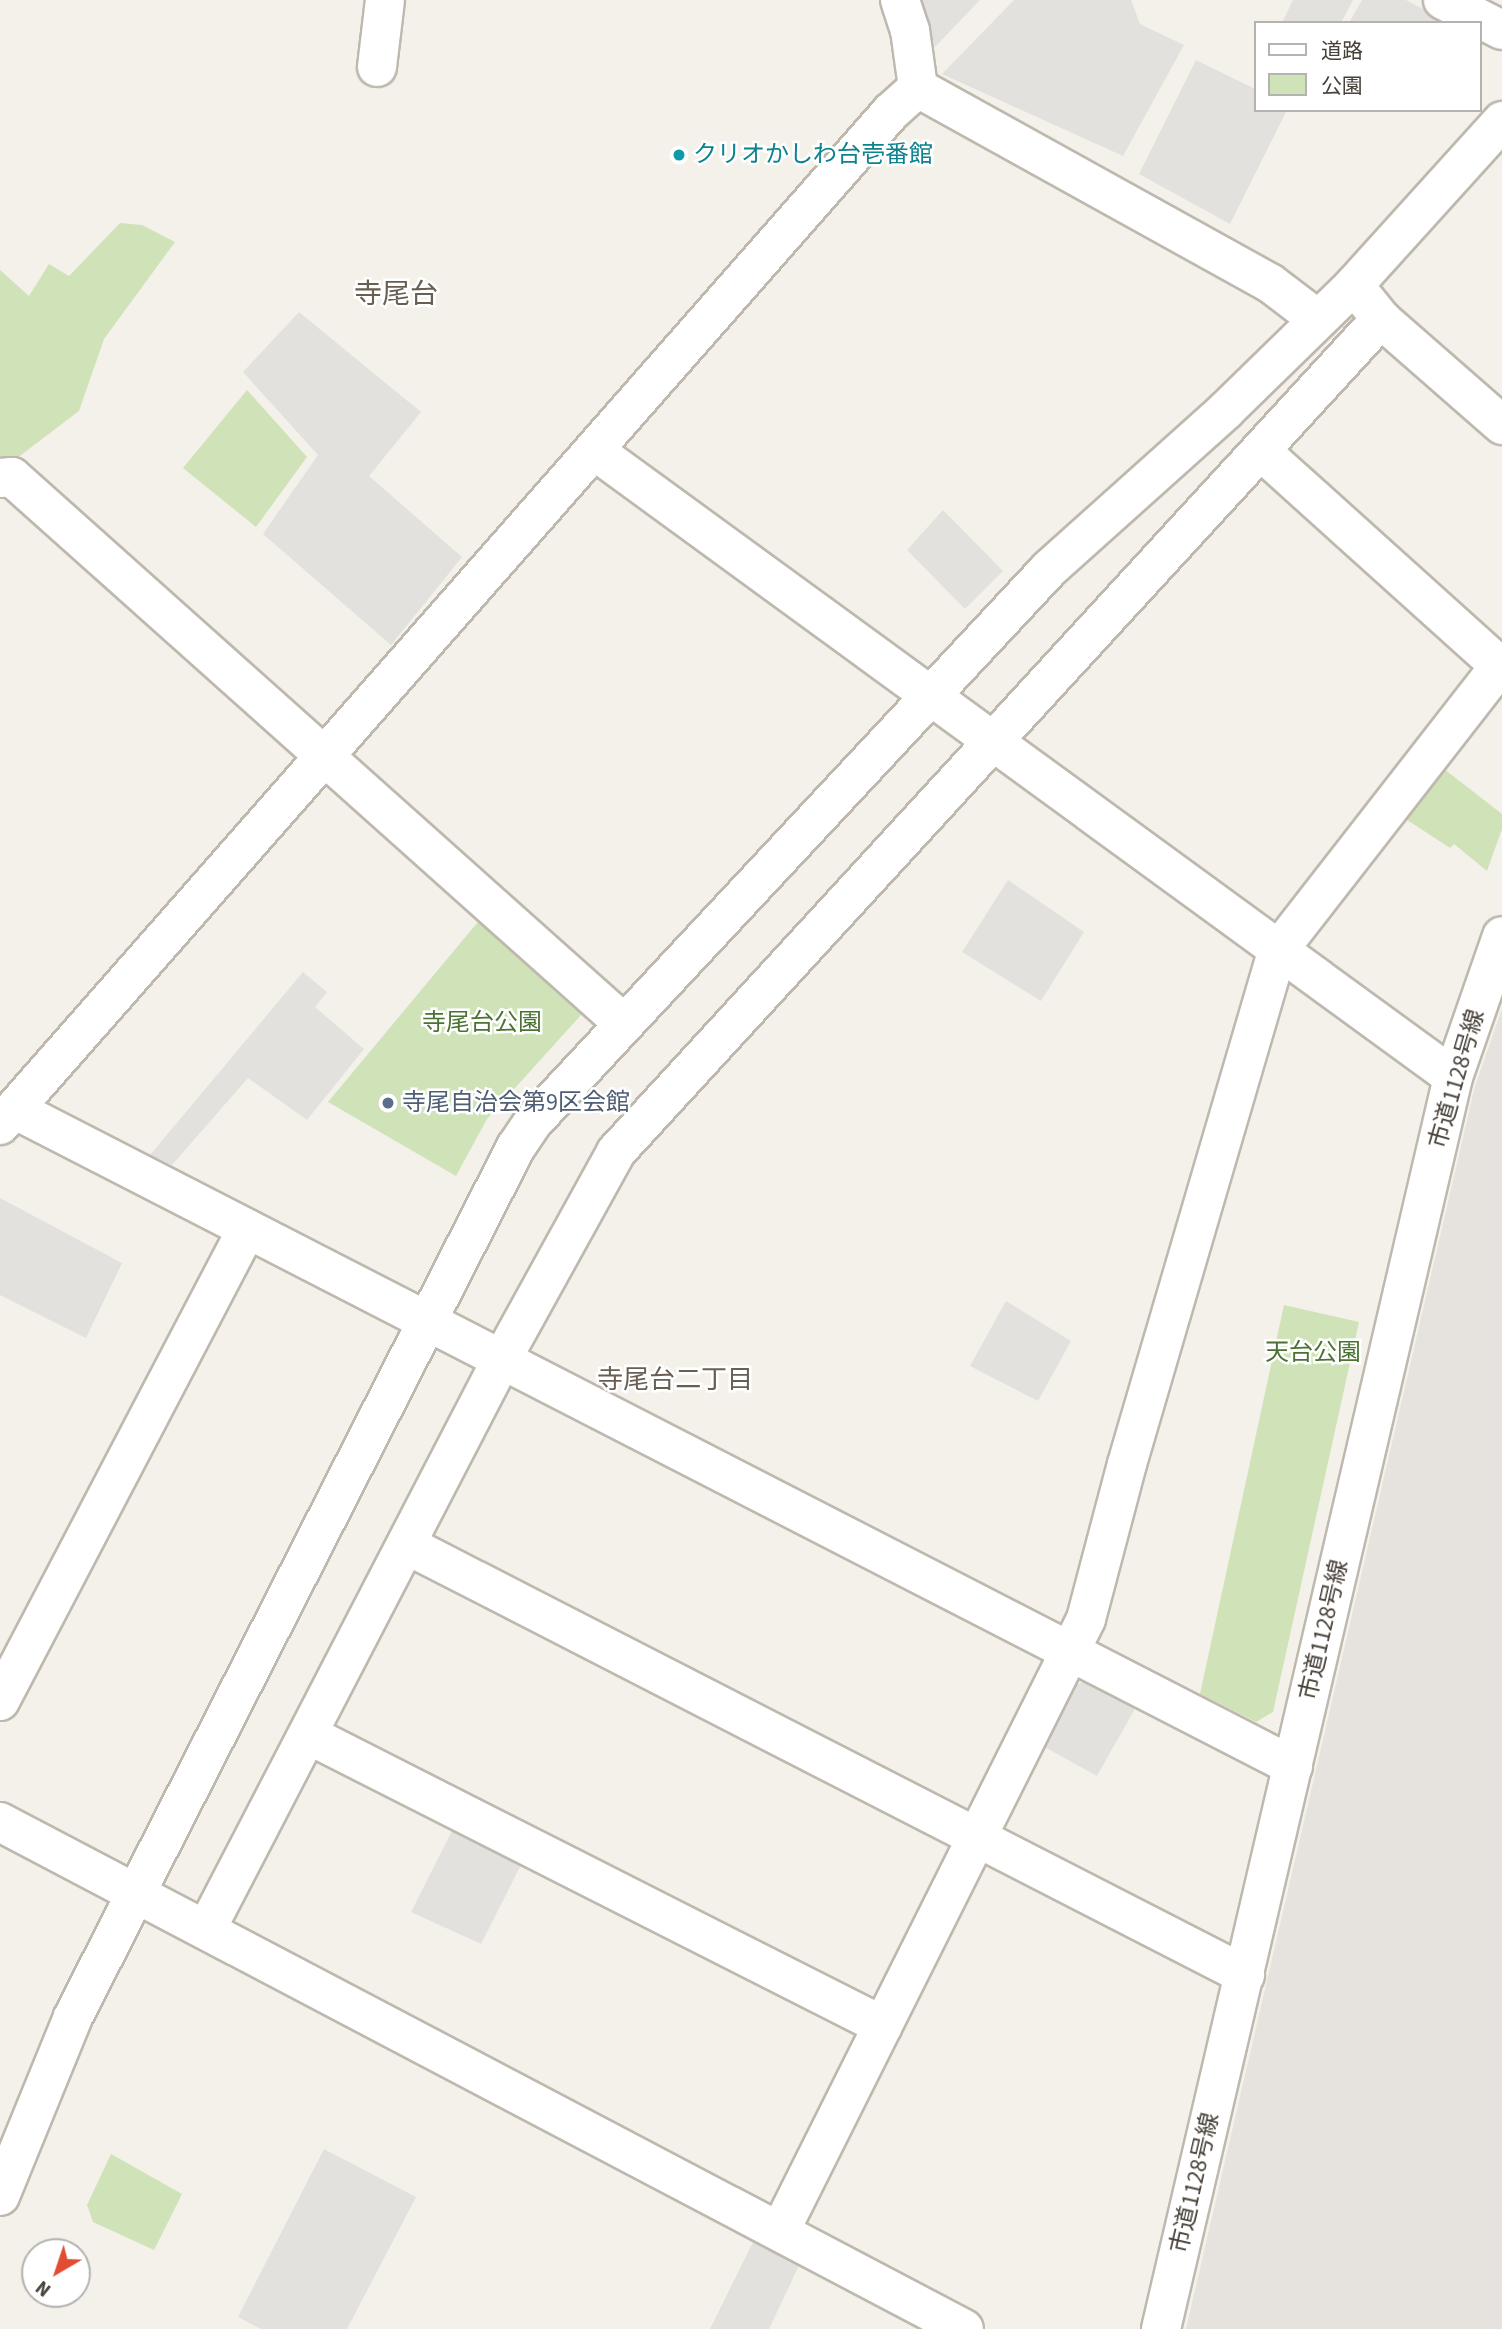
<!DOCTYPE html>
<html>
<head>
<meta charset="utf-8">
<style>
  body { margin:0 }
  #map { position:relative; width:1502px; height:2329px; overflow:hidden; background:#f3f1ea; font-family:"Source Sans 3","Noto Sans JP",sans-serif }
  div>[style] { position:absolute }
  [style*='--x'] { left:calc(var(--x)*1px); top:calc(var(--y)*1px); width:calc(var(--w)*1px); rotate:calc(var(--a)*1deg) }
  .industrial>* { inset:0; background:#e6e3df }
  .green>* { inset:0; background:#d0e3b8 }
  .parking>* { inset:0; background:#e2e1de }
  .roads { filter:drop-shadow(2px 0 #beb8ae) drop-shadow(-2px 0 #beb8ae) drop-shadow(0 2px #beb8ae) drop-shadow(0 -2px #beb8ae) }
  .minor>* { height:38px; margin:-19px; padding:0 19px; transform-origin:19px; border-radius:19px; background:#fff }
  .dots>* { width:19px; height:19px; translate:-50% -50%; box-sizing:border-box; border:4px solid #fff; border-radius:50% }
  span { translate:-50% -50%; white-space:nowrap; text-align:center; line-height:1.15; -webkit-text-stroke:5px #fff; paint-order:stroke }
  .culture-label { font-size:24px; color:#0d838f }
  .left { translate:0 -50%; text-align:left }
  .park-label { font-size:24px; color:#4b7232 }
  .street-label { font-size:24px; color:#474139 }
  .service-label { font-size:24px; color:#4e5e75 }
  .neighbourhood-label { font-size:26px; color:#685f52 }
  .quarter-label { font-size:28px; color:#685f52 }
  .legend { position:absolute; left:1254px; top:21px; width:228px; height:91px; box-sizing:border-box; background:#fff; border:2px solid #b5b3b0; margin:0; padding:9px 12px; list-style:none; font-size:21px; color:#474139 }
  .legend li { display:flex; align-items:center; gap:14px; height:35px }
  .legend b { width:35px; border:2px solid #b5b3b0 }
  .north { position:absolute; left:21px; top:2238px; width:70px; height:70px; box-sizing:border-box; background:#fff; border:2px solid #b5b3b0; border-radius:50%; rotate:219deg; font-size:19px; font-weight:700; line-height:28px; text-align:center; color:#474139 }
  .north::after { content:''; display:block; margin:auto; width:24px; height:32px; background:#e24c33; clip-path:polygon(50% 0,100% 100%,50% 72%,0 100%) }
</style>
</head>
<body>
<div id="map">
  <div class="industrial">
    <i style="clip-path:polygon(1502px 1009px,1502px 2329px,1186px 2329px,1475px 1086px)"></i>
  </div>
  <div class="green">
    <i style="clip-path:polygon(120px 223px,142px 225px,175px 242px,104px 339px,79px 411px,0 471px,0 270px,29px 296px,49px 264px,69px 276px)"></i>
    <i style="clip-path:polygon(247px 390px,307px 457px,256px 527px,183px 468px)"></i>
    <i style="clip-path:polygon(1439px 765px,1502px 814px,1502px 829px,1487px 871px,1454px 844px,1450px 848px,1404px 818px)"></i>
    <i style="clip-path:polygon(482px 917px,579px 997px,581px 1015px,487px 1119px,456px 1176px,328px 1102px)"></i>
    <i style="clip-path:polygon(1284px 1305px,1359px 1322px,1273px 1712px,1256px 1722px,1200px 1694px)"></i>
    <i style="clip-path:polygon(111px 2154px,182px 2194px,154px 2250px,93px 2222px,87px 2205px)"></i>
  </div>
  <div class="parking">
    <i style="clip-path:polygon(918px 0,980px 0,935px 47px)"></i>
    <i style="clip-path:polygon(1014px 0,1131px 0,1140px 24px,1184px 45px,1123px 156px,942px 74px)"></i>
    <i style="clip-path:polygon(1293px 0,1353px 0,1341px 23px,1282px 23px)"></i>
    <i style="clip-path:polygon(1362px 0,1406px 0,1438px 17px,1435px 23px,1349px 23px)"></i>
    <i style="clip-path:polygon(1196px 60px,1255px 89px,1255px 110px,1287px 110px,1230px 224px,1139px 174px)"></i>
    <i style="clip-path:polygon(299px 312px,421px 412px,369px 476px,462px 557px,391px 645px,263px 534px,318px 455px,243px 372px)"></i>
    <i style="clip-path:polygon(943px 510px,1003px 571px,965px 609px,907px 550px)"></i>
    <i style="clip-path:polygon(1008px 880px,1084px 932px,1041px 1001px,962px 952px)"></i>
    <i style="clip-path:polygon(303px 972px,327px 992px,315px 1007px,364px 1049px,307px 1120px,248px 1078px,172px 1165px,150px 1155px)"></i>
    <i style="clip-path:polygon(0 1198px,122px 1263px,86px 1338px,0 1295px)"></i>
    <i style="clip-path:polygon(1006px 1301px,1071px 1341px,1038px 1401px,970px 1366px)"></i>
    <i style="clip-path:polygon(1088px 1680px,1137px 1705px,1097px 1776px,1041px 1745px,1070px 1687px)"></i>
    <i style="clip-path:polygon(456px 1823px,526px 1855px,481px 1944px,411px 1912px)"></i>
    <i style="clip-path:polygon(324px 2149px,416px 2197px,347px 2329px,261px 2329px,238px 2317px)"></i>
    <i style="clip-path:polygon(759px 2230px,803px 2257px,769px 2329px,710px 2329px)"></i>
  </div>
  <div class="roads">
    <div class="minor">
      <i style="--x:900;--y:0;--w:32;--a:72"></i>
      <i style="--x:910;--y:30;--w:59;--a:82.1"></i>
      <i style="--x:1443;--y:0;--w:66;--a:27"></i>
      <i style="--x:377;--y:67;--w:67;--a:-83.2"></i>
      <i style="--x:918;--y:88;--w:402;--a:29"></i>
      <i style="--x:1270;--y:283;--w:58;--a:37.3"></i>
      <i style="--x:1365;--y:299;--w:26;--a:51"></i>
      <i style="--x:1381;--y:319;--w:161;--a:41.2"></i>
      <i style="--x:595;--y:451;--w:1062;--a:36.11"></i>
      <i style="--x:1261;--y:451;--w:324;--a:42"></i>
      <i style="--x:0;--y:478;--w:12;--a:-5"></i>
      <i style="--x:12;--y:477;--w:818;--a:41.78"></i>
      <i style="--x:14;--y:1109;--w:1438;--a:27.19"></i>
      <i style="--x:0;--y:1125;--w:1349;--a:-48.67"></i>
      <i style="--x:891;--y:112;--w:36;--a:-42"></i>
      <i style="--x:407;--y:1545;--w:942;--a:27.16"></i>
      <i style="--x:0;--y:1701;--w:533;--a:-62.38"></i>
      <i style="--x:311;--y:1736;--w:641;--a:26.88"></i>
      <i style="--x:0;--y:1822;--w:1089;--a:27.74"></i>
      <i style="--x:207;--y:1928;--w:643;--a:-62.6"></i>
      <i style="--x:503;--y:1357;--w:234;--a:-61.1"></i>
      <i style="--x:616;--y:1152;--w:1131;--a:-47.44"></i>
      <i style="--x:0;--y:2196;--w:193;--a:-67.8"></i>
      <i style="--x:73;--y:2017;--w:976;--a:-63.02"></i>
      <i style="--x:516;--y:1147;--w:30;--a:-56"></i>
      <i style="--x:533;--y:1122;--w:756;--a:-46.98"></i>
      <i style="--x:1049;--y:569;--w:237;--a:-41.9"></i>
      <i style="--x:1225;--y:411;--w:180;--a:-44.3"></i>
      <i style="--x:1354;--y:285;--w:221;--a:-47.9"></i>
      <i style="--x:780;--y:2231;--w:684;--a:-63.43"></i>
      <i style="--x:1086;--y:1619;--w:160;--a:-75.2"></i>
      <i style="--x:1127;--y:1464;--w:534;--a:-73.67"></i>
      <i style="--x:1277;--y:952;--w:363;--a:-52.1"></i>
      <i style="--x:1161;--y:2329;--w:1286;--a:-76.87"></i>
      <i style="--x:1453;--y:1077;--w:149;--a:-70.8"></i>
    </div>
  </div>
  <div class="dots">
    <i style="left:679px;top:155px;background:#0f9aa8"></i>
    <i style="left:388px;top:1103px;background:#5c6f8a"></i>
  </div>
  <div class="culture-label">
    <span class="left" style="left:693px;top:155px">クリオかしわ台壱番館</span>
  </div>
  <div class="park-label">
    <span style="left:482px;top:1023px">寺尾台公園</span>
    <span style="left:1313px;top:1353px">天台公園</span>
  </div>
  <div class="street-label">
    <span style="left:1457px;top:1079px;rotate:-74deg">市道1128号線</span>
    <span style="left:1324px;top:1630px;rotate:-77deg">市道1128号線</span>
    <span style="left:1195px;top:2183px;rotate:-77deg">市道1128号線</span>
  </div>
  <div class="service-label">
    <span class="left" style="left:402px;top:1103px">寺尾自治会第9区会館</span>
  </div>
  <div class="neighbourhood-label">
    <span style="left:675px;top:1380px">寺尾台二丁目</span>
  </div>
  <div class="quarter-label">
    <span style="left:396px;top:294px">寺尾台</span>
  </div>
  <ul class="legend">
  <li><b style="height:9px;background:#fff"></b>道路</li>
  <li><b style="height:19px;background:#d0e3b8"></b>公園</li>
  </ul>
  <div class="north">N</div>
</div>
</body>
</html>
